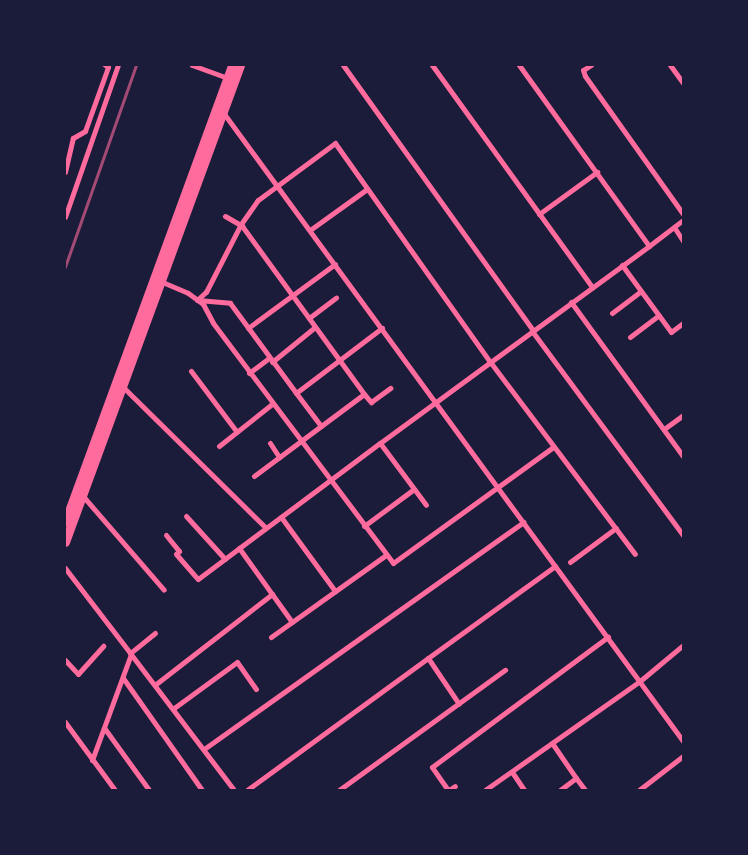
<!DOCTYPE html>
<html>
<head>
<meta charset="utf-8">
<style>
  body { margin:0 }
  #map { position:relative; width:748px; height:855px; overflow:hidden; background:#1b1b3a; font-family:Arial,sans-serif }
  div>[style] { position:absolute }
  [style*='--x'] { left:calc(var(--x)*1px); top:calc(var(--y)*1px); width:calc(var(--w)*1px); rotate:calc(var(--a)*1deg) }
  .minor>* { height:5px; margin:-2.5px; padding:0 2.5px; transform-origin:2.5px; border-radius:2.5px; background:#ff6b9d }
  .primary>* { height:9px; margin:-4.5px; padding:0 4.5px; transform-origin:4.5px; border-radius:4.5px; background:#ff6b9d }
  .rail>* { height:2.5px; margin:-1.25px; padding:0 1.25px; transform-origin:1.25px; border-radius:1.25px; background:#a44b75 }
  span { translate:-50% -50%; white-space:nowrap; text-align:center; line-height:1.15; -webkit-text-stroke:5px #1b1b3a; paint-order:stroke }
  .frame { position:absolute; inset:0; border:66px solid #1b1b3a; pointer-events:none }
</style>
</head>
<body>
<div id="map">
  <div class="minor">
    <i style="--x:192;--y:65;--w:38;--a:20"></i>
    <i style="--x:343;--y:65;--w:326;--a:54.4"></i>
    <i style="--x:432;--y:65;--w:274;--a:54.2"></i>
    <i style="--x:519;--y:65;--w:223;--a:54.3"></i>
    <i style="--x:649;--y:246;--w:43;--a:-37.4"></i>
    <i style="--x:591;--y:65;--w:9;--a:148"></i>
    <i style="--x:583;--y:70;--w:6;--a:72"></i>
    <i style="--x:585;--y:76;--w:169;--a:54.6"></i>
    <i style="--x:670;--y:65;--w:22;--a:54"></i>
    <i style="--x:222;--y:111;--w:781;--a:53.81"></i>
    <i style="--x:65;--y:172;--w:35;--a:-77"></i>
    <i style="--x:73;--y:138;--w:14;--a:-30"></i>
    <i style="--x:85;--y:131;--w:68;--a:-70.2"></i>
    <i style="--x:108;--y:67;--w:4;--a:-146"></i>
    <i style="--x:539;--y:214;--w:72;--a:-35.9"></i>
    <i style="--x:225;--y:216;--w:20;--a:30"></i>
    <i style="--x:242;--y:226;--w:208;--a:54"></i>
    <i style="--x:65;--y:217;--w:161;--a:-70.8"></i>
    <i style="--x:674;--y:227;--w:17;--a:57"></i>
    <i style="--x:310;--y:230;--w:70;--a:-35.7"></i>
    <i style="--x:622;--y:265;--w:83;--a:53.8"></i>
    <i style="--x:671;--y:332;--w:15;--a:-37"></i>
    <i style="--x:160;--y:281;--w:30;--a:23"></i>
    <i style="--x:188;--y:293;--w:19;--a:36"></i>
    <i style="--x:203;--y:304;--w:21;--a:62"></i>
    <i style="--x:213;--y:323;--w:300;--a:53.1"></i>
    <i style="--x:393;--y:563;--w:198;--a:-35.9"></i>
    <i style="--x:197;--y:300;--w:12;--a:-42"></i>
    <i style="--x:206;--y:292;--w:76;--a:-62.8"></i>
    <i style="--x:241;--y:224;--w:29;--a:-55"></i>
    <i style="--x:258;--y:200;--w:96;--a:-36.5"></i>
    <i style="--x:335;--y:143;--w:270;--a:54.7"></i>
    <i style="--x:491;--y:363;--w:239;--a:53"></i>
    <i style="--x:198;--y:300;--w:32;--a:5"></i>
    <i style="--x:230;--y:303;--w:112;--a:53.7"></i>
    <i style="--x:571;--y:302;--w:190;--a:54"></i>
    <i style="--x:612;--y:313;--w:36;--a:-37"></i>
    <i style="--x:309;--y:318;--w:34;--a:-37"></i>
    <i style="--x:248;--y:328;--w:108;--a:-36.3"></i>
    <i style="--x:532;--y:331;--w:254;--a:53.5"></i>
    <i style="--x:630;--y:337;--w:36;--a:-37"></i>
    <i style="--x:272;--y:362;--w:55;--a:-39.1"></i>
    <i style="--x:191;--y:371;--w:76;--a:53"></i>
    <i style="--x:249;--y:373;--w:25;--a:-37"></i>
    <i style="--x:122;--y:386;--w:202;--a:44.6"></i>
    <i style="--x:321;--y:426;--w:41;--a:-127.1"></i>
    <i style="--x:296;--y:393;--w:108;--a:-37.1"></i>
    <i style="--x:664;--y:429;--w:24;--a:-36"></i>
    <i style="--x:270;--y:443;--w:17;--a:57"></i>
    <i style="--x:380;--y:443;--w:333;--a:-36.2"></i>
    <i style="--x:219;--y:446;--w:68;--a:-38.4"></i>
    <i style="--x:254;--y:476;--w:137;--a:-36.7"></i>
    <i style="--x:364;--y:394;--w:11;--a:49"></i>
    <i style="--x:371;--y:402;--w:24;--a:-36"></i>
    <i style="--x:82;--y:495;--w:125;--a:49.2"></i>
    <i style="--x:186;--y:516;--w:58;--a:47.8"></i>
    <i style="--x:281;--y:517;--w:92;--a:53.9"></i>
    <i style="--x:364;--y:526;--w:62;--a:-36.5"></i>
    <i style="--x:166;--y:535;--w:21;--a:51"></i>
    <i style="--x:179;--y:551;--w:4;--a:135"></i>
    <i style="--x:176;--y:554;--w:33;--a:49"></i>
    <i style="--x:198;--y:579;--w:227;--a:-36.8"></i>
    <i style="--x:380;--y:443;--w:77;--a:53.4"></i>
    <i style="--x:239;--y:548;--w:91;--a:54.4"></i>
    <i style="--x:570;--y:562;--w:57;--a:-36.5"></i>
    <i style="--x:65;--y:568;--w:108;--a:52.5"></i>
    <i style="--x:131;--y:654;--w:113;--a:110.2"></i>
    <i style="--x:155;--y:633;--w:32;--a:141"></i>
    <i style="--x:130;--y:653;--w:172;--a:52.8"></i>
    <i style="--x:271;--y:637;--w:141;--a:-35.5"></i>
    <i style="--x:428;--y:658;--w:157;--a:-35.9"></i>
    <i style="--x:65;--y:660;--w:19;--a:47"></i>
    <i style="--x:78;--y:674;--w:38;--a:-48"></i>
    <i style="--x:123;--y:678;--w:137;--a:54.8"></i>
    <i style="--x:156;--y:684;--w:147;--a:-37.8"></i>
    <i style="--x:174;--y:708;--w:78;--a:-36.1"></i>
    <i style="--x:237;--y:662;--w:33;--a:55"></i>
    <i style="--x:65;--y:722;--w:84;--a:53.7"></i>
    <i style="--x:105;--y:729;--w:75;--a:54.2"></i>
    <i style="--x:552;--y:743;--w:42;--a:55.6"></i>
    <i style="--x:576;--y:778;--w:20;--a:143"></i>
    <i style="--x:204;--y:749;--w:392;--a:-35.4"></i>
    <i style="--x:512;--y:772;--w:22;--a:56"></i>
    <i style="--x:576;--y:778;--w:15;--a:53"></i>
    <i style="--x:247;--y:790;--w:224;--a:-36.1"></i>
    <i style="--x:428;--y:658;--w:55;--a:56"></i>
    <i style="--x:339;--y:790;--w:205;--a:-35.9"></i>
    <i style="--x:448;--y:790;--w:28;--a:-125"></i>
    <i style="--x:432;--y:767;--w:219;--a:-36.5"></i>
    <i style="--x:449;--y:790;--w:7;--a:-34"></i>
    <i style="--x:485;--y:790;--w:189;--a:-35.1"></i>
    <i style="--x:640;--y:681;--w:56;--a:-39.9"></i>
    <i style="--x:639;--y:790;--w:56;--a:-37.7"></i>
  </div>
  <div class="primary">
    <i style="--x:65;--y:522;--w:487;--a:-69.9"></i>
    <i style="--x:65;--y:542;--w:508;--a:-69.85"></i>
  </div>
  <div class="rail">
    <i style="--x:65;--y:267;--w:214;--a:-70.6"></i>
  </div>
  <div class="frame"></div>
</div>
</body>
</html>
